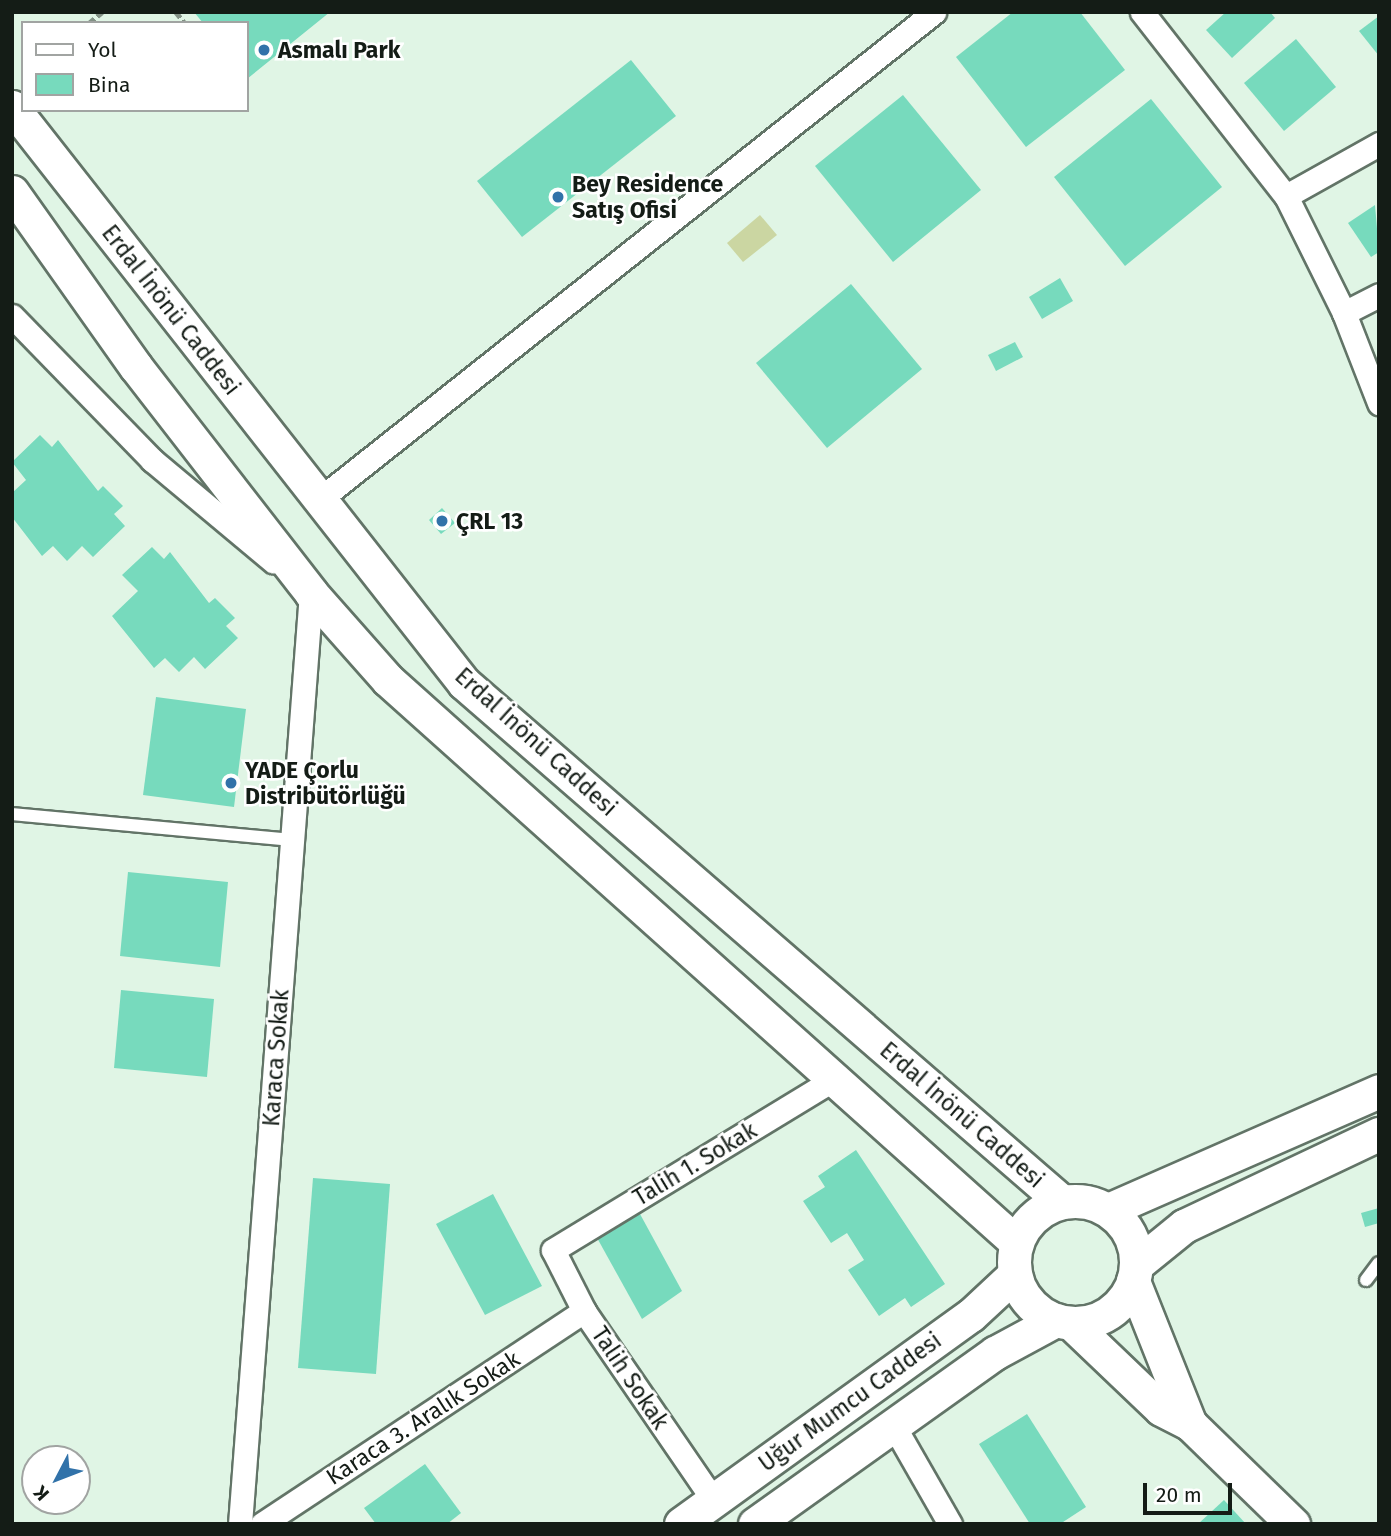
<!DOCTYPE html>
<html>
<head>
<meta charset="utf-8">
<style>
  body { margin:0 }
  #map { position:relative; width:1391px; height:1536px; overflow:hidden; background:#e0f5e5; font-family:"Fira Sans",sans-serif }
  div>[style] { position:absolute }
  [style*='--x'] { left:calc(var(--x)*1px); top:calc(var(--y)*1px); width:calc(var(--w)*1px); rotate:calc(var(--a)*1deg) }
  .green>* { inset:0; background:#cbd6a2 }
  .building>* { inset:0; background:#77dabd }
  .path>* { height:4.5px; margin-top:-2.25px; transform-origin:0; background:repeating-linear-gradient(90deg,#829185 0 7px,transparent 0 10.5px) }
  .roads { filter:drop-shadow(2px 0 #627467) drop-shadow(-2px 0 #627467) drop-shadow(0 2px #627467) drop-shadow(0 -2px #627467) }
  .lane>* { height:12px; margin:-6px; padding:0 6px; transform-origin:6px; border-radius:6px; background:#fff }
  .street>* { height:23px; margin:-11.5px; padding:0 11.5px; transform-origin:11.5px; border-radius:11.5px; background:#fff }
  .secondary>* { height:33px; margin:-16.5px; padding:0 16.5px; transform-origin:16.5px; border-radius:16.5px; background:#fff }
  .secondary>.ring { margin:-16.5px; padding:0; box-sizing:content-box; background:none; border:33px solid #fff; border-radius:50% }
  .dots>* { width:19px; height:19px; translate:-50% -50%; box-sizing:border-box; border:4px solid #fff; border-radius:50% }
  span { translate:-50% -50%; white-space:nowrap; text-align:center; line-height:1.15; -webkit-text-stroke:5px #fff; paint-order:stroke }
  .poi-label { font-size:23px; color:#141c16; font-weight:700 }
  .left { translate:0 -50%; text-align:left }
  .street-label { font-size:23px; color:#141c16 }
  .frame { position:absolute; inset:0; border:14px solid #141c16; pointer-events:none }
  .legend { position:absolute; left:21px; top:21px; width:228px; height:91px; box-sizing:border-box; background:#fff; border:2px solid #a1a4a2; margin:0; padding:9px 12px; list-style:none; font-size:21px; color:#141c16 }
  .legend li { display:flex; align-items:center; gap:14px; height:35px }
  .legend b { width:35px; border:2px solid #a1a4a2 }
  .north { position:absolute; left:21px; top:1445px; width:70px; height:70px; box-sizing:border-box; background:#fff; border:2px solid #a1a4a2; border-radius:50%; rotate:228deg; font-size:19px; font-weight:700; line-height:28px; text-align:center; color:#141c16 }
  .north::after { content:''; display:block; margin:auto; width:24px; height:32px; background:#3172a9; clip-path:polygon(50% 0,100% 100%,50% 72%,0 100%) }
  .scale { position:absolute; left:1143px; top:1483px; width:89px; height:32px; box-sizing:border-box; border:4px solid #141c16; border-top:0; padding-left:9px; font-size:21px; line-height:24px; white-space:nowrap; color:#141c16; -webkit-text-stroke:5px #fff; paint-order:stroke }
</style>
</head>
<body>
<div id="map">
  <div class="green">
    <i style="clip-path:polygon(760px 215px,777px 235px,743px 262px,727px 243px)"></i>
  </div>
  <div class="building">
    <i style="clip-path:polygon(194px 12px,330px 12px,247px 79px,247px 23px,203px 23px)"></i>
    <i style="clip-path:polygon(1013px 12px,1080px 12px,1125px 70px,1026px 147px,956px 57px)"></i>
    <i style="clip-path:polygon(1226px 12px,1270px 12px,1275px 18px,1232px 58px,1206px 30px)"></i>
    <i style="clip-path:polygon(1379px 16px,1379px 56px,1359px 31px)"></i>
    <i style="clip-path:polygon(1296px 39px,1336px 87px,1284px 131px,1244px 83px)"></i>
    <i style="clip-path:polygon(631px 60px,676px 116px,522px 237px,477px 181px)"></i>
    <i style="clip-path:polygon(903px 95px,981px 190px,893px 262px,815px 166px)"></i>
    <i style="clip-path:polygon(1151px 99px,1222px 187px,1125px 266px,1054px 177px)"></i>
    <i style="clip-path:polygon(1375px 205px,1379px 252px,1371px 257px,1348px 223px)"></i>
    <i style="clip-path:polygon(1060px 278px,1073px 301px,1042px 319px,1029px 297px)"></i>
    <i style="clip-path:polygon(851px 284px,922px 369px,827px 448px,756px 363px)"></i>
    <i style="clip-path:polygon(1015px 342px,1023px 357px,996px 371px,988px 355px)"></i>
    <i style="clip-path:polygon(40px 435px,52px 447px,58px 440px,98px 491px,103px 486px,123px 506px,114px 514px,125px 526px,93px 557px,82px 546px,67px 561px,53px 546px,42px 556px,12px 517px,12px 493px,26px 480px,12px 462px)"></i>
    <i style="clip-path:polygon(442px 508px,455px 523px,441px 534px,429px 520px)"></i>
    <i style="clip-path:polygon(152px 547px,164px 559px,170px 552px,209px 603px,215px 598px,235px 618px,226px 626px,238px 638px,205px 669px,194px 657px,179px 672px,165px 658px,154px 668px,112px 616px,138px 591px,122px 575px)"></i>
    <i style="clip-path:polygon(156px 697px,246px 709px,234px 807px,143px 795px)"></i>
    <i style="clip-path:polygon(128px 872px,228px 882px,220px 967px,120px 956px)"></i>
    <i style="clip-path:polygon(121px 990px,214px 999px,207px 1077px,114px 1068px)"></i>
    <i style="clip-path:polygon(856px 1150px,945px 1284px,911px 1307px,905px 1298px,879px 1316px,848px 1270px,864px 1260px,847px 1233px,831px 1243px,803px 1201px,825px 1187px,818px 1176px)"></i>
    <i style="clip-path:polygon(313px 1178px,390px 1184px,376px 1374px,298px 1368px)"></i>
    <i style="clip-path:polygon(493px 1194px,542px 1286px,485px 1315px,436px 1224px)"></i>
    <i style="clip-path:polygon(1379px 1208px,1379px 1223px,1365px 1227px,1361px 1213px)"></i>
    <i style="clip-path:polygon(640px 1214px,682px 1291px,642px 1319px,596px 1236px)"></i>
    <i style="clip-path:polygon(1027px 1414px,1086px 1507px,1060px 1524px,1030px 1524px,979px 1444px)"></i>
    <i style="clip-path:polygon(425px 1464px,461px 1513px,447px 1524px,376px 1524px,364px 1508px)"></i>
    <i style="clip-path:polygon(1224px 1500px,1246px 1524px,1198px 1524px)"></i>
  </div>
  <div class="path">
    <i style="--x:176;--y:12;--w:14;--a:51"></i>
    <i style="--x:89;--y:23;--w:17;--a:-40"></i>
  </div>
  <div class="roads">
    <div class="lane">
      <i style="--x:12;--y:814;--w:281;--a:5.3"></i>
      <i style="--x:1366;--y:1280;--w:21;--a:-53"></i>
    </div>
    <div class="street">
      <i style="--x:1142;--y:12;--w:234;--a:52"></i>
      <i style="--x:1286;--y:196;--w:131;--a:63.6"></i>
      <i style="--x:1344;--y:313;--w:97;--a:68.7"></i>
      <i style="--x:1286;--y:196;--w:107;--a:-29.2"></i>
      <i style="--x:1344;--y:313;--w:39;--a:-27"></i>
      <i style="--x:12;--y:316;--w:201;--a:45.8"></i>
      <i style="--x:152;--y:460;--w:158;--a:39.9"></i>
      <i style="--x:320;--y:499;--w:784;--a:-38.42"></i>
      <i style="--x:895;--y:1428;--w:111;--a:60.2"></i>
      <i style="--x:714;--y:1501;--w:230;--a:-124.4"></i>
      <i style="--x:584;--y:1311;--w:68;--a:-116.9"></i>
      <i style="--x:553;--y:1250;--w:333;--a:-31.3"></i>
      <i style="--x:240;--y:1524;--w:934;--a:-85.64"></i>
      <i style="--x:311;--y:593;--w:8;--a:-135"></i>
      <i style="--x:262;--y:1524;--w:386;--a:-33.5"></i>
    </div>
    <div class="secondary">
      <i style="--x:12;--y:107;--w:732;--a:51.88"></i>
      <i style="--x:464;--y:683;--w:792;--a:40.95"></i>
      <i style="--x:12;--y:192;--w:214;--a:54.7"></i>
      <i style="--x:136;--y:367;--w:286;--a:52.2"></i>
      <i style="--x:311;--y:593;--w:116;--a:48.5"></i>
      <i style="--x:388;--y:680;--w:843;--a:41.83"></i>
      <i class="ring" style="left:1014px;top:1201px;width:89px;height:89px"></i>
      <i style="--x:1108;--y:1210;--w:296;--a:-23.7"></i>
      <i style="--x:1136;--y:1265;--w:62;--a:-39.1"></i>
      <i style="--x:1184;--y:1226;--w:216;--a:-25.3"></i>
      <i style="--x:1133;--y:1281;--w:154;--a:68.3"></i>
      <i style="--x:1071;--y:1323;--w:124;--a:43.7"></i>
      <i style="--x:1161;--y:1409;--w:33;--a:27"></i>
      <i style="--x:1190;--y:1424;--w:144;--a:44.2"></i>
      <i style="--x:681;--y:1524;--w:357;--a:-35.8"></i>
      <i style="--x:971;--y:1315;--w:60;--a:-43"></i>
      <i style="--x:755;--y:1524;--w:295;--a:-35.5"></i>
      <i style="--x:995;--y:1353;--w:69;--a:-28.4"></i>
    </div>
  </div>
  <div class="dots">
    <i style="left:264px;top:50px;background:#3172a9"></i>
    <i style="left:558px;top:197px;background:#3172a9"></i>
    <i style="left:442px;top:521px;background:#3172a9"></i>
    <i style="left:231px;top:783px;background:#3172a9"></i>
  </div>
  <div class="poi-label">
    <span class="left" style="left:278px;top:50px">Asmalı Park</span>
    <span class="left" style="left:572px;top:197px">Bey Residence<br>Satış Ofisi</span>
    <span class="left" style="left:456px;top:521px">ÇRL 13</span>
    <span class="left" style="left:245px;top:783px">YADE Çorlu<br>Distribütörlüğü</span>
  </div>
  <div class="street-label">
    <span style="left:171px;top:310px;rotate:52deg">Erdal İnönü Caddesi</span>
    <span style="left:536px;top:742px;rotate:42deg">Erdal İnönü Caddesi</span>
    <span style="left:276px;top:1058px;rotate:-86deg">Karaca Sokak</span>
    <span style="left:962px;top:1115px;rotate:41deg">Erdal İnönü Caddesi</span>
    <span style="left:695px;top:1164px;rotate:-31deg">Talih 1. Sokak</span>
    <span style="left:630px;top:1378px;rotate:56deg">Talih Sokak</span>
    <span style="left:850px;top:1402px;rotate:-36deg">Uğur Mumcu Caddesi</span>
    <span style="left:423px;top:1418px;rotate:-33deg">Karaca 3. Aralık Sokak</span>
  </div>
  <div class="frame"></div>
  <ul class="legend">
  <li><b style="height:9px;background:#fff"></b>Yol</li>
  <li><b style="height:19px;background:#77dabd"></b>Bina</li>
  </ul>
  <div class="north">K</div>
  <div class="scale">20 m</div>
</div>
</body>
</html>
